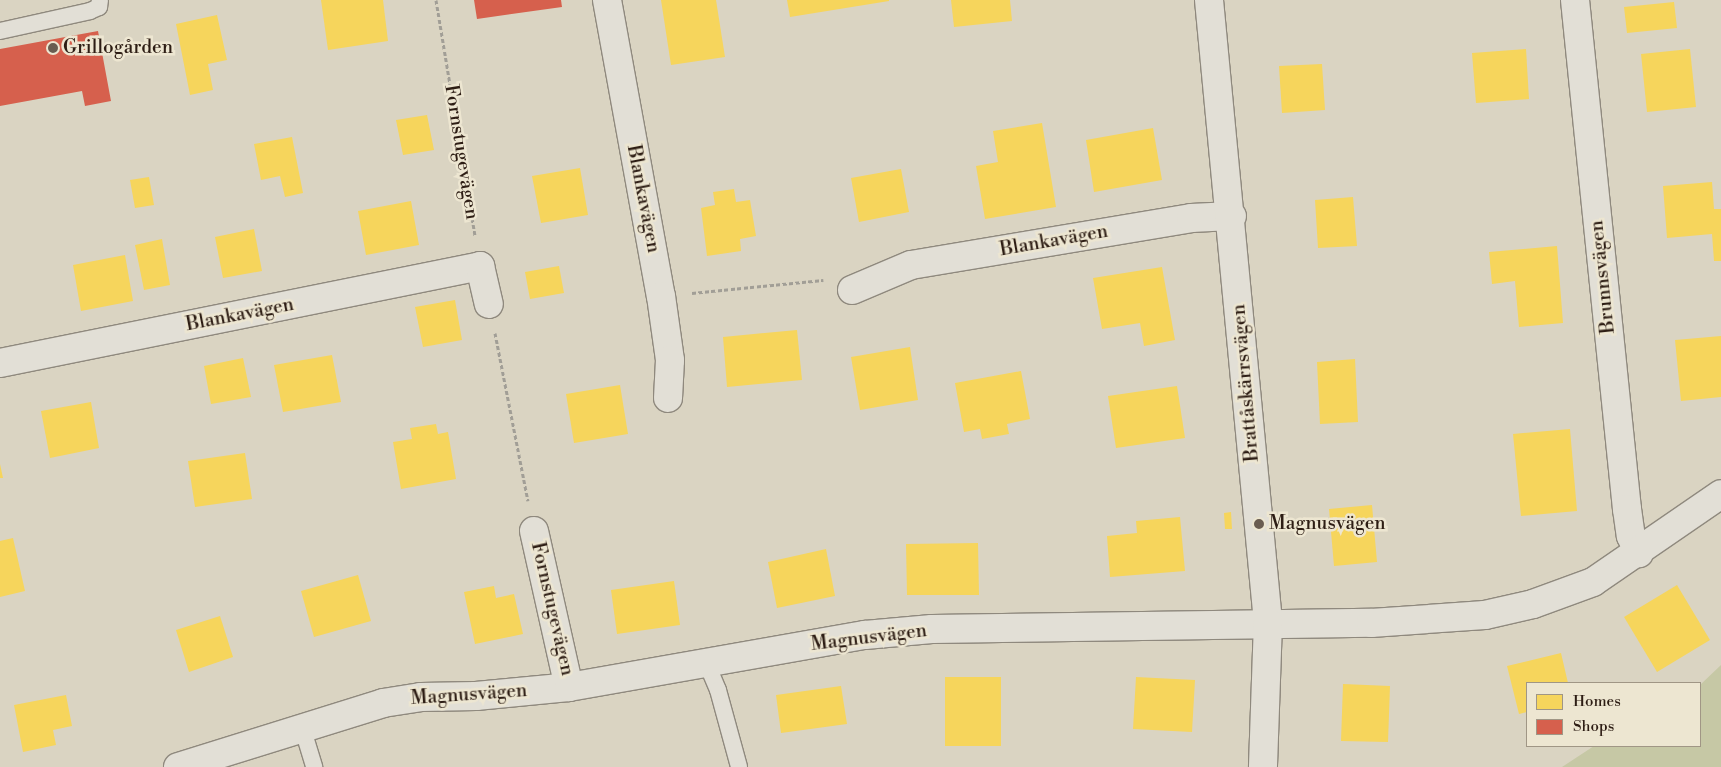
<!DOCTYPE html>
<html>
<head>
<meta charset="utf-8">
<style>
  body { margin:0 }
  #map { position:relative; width:1721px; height:767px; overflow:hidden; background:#dad4c2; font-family:"Libre Bodoni",serif }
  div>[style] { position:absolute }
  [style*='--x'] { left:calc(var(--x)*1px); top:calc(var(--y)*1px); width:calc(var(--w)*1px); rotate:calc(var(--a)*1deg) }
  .green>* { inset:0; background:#c6c8a5 }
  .homes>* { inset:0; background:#f6d55c }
  .shops>* { inset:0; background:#d6604d }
  .path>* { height:3px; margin-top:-1.5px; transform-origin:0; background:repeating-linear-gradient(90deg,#a19e96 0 4px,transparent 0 6.5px) }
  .roads { filter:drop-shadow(1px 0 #8f897e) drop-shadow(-1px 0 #8f897e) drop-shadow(0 1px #8f897e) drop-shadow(0 -1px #8f897e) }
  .lane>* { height:16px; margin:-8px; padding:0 8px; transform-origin:8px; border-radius:8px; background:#e2dfd6 }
  .street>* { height:28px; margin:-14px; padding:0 14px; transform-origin:14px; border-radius:14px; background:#e2dfd6 }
  .secondary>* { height:28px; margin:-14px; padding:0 14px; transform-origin:14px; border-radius:14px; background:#e2dfd6 }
  .dots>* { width:14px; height:14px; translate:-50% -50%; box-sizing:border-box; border:2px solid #ede6d1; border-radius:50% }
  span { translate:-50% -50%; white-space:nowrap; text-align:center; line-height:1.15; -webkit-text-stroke:5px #ede6d1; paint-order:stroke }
  .poi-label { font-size:19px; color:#2d1d14 }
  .left { translate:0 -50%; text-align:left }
  .street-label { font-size:19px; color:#2d1d14 }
  .legend { position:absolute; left:1526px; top:682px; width:175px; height:65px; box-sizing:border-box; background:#ede6d1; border:1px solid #a09685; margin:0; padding:6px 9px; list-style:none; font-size:15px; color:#2d1d14 }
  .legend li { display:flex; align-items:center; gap:10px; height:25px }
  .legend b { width:25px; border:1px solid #a09685 }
</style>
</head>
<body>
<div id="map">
  <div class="green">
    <i style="clip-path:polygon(1721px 665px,1721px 767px,1562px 767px,1594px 746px,1700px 746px,1700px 685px)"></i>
  </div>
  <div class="homes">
    <i style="clip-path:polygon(321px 0,383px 0,388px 41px,328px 50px)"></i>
    <i style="clip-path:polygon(661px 0,716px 0,725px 57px,671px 65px)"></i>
    <i style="clip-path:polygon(787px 0,889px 0,889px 1px,790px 17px)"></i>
    <i style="clip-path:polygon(951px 0,1010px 0,1012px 21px,954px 27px)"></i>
    <i style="clip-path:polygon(1674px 2px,1677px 28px,1627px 33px,1624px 7px)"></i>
    <i style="clip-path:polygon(217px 15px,227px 60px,208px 64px,213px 90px,190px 95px,176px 24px)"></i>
    <i style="clip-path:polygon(1526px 49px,1529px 99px,1476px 103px,1472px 53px)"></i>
    <i style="clip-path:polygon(1690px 49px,1696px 107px,1647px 112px,1641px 54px)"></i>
    <i style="clip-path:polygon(1322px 64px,1325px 110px,1282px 113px,1279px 66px)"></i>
    <i style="clip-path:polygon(427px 115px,434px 150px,403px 155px,396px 120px)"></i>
    <i style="clip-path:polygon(1042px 123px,1056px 207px,985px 219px,976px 166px,998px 162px,993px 131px)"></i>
    <i style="clip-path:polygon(1153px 128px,1162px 180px,1094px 192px,1086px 140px)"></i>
    <i style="clip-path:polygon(292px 137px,303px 193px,285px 197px,280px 176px,261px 180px,254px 144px)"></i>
    <i style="clip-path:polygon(580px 168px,588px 215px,541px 223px,532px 176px)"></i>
    <i style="clip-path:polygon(901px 169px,909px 212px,859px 222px,851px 178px)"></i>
    <i style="clip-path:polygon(149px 177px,154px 205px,135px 208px,130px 180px)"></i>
    <i style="clip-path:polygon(1712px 182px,1714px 209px,1721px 209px,1721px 261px,1714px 261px,1712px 234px,1667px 238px,1663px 186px)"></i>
    <i style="clip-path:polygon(734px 189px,736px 202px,750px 200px,756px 236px,740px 239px,741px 251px,707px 256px,701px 208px,715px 205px,713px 192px)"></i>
    <i style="clip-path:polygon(1353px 197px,1357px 246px,1318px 248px,1315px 200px)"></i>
    <i style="clip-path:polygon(411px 201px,419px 245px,366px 255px,358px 211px)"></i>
    <i style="clip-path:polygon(254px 229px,262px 271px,223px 278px,215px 237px)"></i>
    <i style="clip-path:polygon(162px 239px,170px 285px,144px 290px,135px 245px)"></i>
    <i style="clip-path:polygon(1557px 246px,1563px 323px,1519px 327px,1515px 281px,1492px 284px,1489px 252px)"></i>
    <i style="clip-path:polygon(125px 255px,133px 301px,81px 311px,73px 265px)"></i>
    <i style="clip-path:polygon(559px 266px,564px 293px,530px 299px,525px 272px)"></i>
    <i style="clip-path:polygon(1162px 267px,1175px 340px,1144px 346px,1140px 323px,1102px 329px,1093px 278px)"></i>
    <i style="clip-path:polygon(455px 300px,462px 340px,423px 347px,415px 307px)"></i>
    <i style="clip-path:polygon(797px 330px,802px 380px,727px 387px,723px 337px)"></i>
    <i style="clip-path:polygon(1721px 336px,1721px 397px,1681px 401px,1675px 340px)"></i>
    <i style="clip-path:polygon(910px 347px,918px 400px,860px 410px,851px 357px)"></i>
    <i style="clip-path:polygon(332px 355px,341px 402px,283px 412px,274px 365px)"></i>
    <i style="clip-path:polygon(243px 358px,251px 397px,211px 404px,204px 366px)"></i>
    <i style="clip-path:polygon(1355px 359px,1358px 422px,1320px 424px,1317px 362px)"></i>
    <i style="clip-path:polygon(1021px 371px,1030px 419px,1007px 424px,1009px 434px,982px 439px,980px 429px,964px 432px,955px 383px)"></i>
    <i style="clip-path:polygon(620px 385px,628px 434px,574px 443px,566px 394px)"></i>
    <i style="clip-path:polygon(1177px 386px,1185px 438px,1116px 448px,1108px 396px)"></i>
    <i style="clip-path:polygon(91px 402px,99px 448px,50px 458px,41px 411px)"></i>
    <i style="clip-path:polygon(436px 424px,438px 434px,448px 432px,456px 479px,401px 489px,393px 442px,412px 439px,410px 428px)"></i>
    <i style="clip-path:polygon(1570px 429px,1577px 511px,1521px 516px,1513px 434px)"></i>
    <i style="clip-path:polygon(245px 453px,252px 499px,195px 507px,188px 461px)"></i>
    <i style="clip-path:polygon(0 464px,3px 478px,0 478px)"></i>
    <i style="clip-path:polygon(1372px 505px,1377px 562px,1334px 566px,1329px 509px)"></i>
    <i style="clip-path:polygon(1231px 512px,1232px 529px,1225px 529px,1224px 513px)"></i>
    <i style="clip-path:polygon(1180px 517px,1185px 571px,1110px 577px,1107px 536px,1137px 533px,1136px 521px)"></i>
    <i style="clip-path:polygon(13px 538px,25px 591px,0 597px,0 541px)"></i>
    <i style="clip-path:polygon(978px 543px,979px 595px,907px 595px,906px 544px)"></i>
    <i style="clip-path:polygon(826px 549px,835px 596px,777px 608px,768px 562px)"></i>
    <i style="clip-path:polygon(358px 575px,371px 621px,314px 637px,301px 591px)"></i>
    <i style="clip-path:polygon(674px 581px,680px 625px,617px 634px,611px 590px)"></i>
    <i style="clip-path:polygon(1677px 585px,1710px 640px,1657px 672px,1624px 617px)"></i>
    <i style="clip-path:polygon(494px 586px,496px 598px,514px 594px,523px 634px,475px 644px,464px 592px)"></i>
    <i style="clip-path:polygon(220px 616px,233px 657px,189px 672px,176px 630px)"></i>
    <i style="clip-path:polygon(1561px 653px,1568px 683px,1527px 683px,1527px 712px,1519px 714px,1507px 666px)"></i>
    <i style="clip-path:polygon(945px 677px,1001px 677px,1001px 746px,945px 746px)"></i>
    <i style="clip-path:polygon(1136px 677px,1195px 680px,1192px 732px,1133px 729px)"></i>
    <i style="clip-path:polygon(1343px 684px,1390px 686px,1388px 742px,1341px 741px)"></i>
    <i style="clip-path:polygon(841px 686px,847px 724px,781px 733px,776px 695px)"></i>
    <i style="clip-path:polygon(66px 695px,72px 726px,53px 730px,56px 745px,23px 752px,14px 705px)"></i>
  </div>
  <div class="shops">
    <i style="clip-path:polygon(474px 0,561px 0,562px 7px,477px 19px)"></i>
    <i style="clip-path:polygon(98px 31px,111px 101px,85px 106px,82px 91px,0 106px,0 49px)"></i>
  </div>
  <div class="path">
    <i style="--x:436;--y:0;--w:239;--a:80.6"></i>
    <i style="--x:692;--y:293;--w:132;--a:-5.7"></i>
    <i style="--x:495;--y:333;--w:171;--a:78.9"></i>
  </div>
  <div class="roads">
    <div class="lane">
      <i style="--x:0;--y:31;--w:92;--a:-12.5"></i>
      <i style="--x:90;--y:11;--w:10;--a:-24"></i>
      <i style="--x:99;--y:7;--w:7;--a:-82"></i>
      <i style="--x:707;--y:664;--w:28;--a:67"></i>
      <i style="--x:718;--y:690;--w:80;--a:74.7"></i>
      <i style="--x:303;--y:730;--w:39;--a:73"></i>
    </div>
    <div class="street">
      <i style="--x:607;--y:0;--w:301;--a:79.7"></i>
      <i style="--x:661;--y:296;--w:65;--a:82"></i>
      <i style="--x:670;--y:360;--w:38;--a:93"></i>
      <i style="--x:1575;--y:0;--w:512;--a:84.17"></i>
      <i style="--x:1627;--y:509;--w:27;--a:82"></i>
      <i style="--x:1631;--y:536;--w:19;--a:65"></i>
      <i style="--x:852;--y:290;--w:64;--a:-23"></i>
      <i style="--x:911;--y:265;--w:284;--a:-9.5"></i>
      <i style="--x:1191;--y:218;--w:41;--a:-2.8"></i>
      <i style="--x:0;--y:363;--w:490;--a:-11.4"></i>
      <i style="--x:480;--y:266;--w:39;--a:77"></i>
      <i style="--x:534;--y:531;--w:160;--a:77.4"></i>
      <i style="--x:178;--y:767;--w:215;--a:-17.3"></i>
      <i style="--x:383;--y:703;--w:38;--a:-9"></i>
      <i style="--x:421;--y:697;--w:55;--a:-1"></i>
      <i style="--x:476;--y:696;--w:93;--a:-5.5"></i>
      <i style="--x:569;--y:687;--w:301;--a:-10"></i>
      <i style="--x:865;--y:635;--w:67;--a:-5.1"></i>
      <i style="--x:932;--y:629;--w:439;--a:-0.8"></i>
      <i style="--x:1371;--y:623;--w:114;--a:-4"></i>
      <i style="--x:1485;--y:615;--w:49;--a:-12.9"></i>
      <i style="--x:1533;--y:604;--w:64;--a:-20.1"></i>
      <i style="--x:1593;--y:582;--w:155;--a:-34.5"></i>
    </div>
    <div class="secondary">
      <i style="--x:1209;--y:0;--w:625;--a:84.58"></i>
      <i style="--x:1268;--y:622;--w:145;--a:92"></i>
    </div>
  </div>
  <div class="dots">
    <i style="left:53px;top:48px;background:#6a5d51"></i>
    <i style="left:1259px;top:524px;background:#6a5d51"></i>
  </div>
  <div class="poi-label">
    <span class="left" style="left:63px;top:48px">Grillogården</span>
    <span class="left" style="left:1269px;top:524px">Magnusvägen</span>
  </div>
  <div class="street-label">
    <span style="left:461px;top:152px;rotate:81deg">Fornstugevägen</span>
    <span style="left:643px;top:199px;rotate:79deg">Blankavägen</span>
    <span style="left:1054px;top:241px;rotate:-10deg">Blankavägen</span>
    <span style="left:1603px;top:277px;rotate:-96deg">Brunnsvägen</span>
    <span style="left:240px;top:315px;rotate:-11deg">Blankavägen</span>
    <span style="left:1246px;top:383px;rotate:-95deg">Brattåskärrsvägen</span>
    <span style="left:552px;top:609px;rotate:77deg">Fornstugevägen</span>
    <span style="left:869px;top:638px;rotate:-7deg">Magnusvägen</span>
    <span style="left:469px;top:695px;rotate:-4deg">Magnusvägen</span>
  </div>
  <ul class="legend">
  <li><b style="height:14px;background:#f6d55c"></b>Homes</li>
  <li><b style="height:14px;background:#d6604d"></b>Shops</li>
  </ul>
</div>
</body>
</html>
